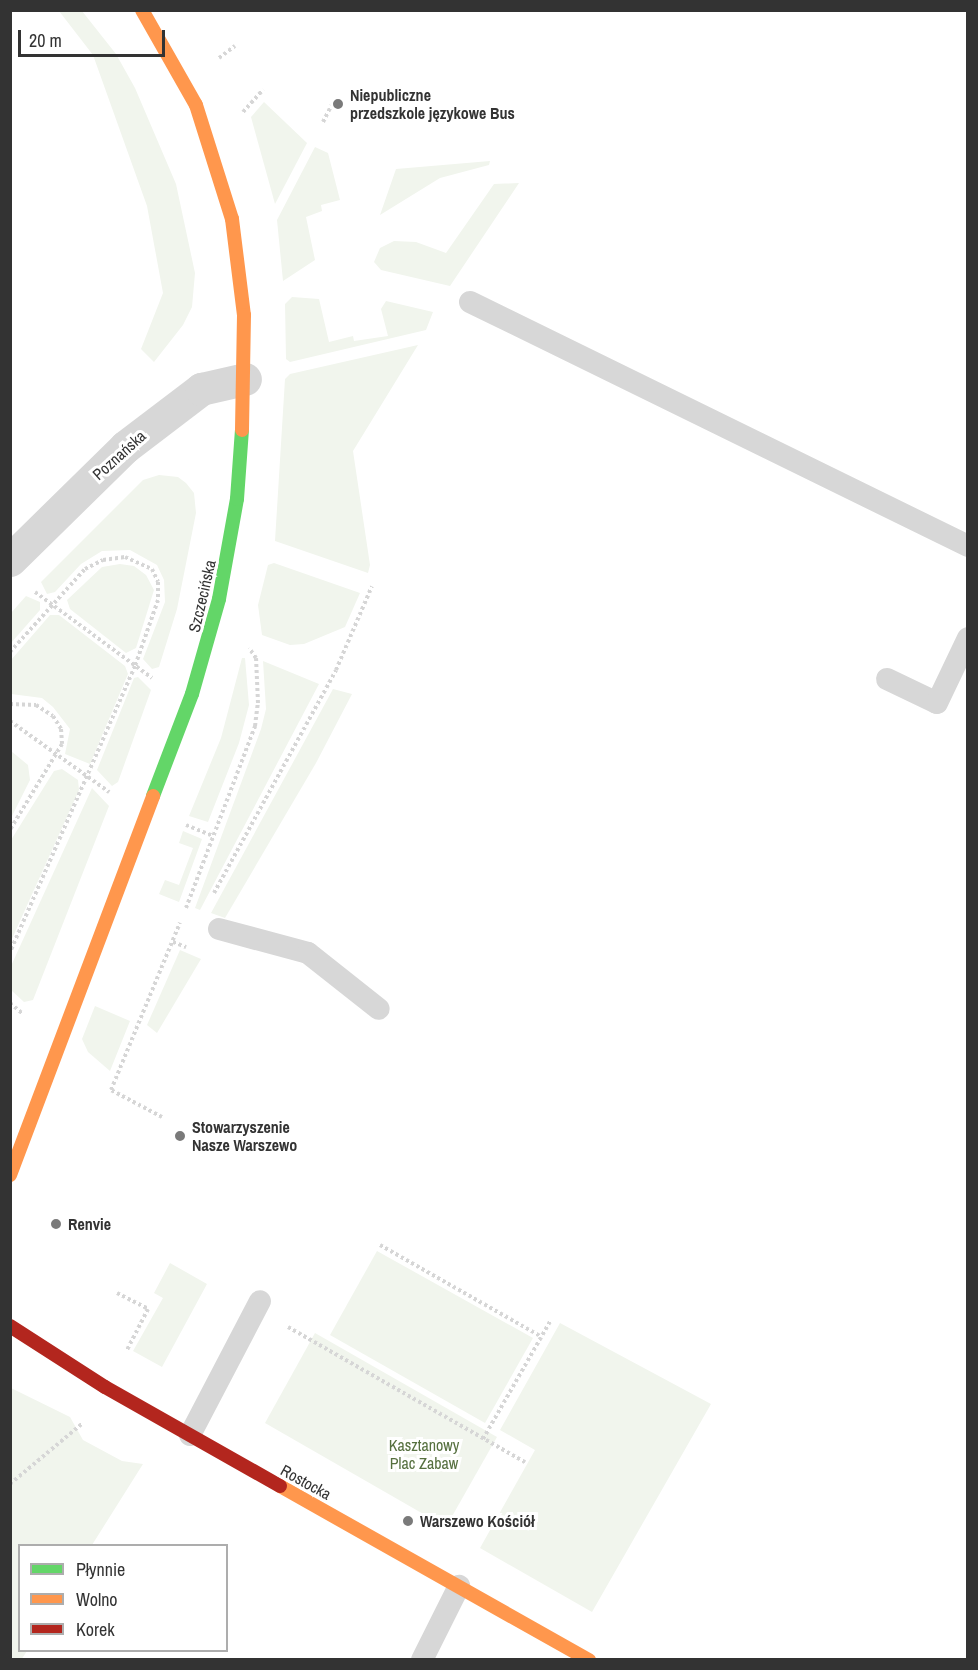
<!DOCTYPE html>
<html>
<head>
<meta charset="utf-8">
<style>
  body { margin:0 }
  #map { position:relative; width:978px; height:1670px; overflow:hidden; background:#fff; font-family:"Archivo Narrow",sans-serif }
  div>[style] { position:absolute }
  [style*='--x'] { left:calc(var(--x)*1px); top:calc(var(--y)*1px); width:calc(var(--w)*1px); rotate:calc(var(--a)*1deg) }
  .green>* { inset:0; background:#f1f5ed }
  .path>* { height:4px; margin-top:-2px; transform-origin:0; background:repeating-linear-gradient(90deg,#d6d6d6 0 3px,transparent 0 6px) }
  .lane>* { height:22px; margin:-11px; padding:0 11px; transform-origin:11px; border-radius:11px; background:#d7d7d7 }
  .street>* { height:33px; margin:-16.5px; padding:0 16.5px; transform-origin:16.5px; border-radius:16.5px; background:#d7d7d7 }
  .fast>* { height:14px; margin:-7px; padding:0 7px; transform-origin:7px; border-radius:7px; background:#63d668 }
  .slow>* { height:14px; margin:-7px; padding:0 7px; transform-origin:7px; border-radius:7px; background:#ff974d }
  .jam>* { height:14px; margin:-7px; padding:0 7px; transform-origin:7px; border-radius:7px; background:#b3261e }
  .dots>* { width:16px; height:16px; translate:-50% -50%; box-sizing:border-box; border:3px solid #fff; border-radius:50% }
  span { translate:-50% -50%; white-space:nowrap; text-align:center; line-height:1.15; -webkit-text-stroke:6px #fff; paint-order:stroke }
  .poi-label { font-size:16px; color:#333; font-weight:700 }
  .left { translate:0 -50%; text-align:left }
  .street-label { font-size:16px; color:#333 }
  .park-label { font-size:16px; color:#56703f }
  .frame { position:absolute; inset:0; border:12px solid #333; pointer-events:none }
  .legend { position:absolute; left:18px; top:1544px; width:210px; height:108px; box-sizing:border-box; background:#fff; border:2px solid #adadad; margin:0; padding:8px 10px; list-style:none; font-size:18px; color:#333 }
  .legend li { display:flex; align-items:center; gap:12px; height:30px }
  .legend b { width:30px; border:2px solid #adadad }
  .scale { position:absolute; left:18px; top:30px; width:147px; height:27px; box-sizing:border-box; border:3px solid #333; border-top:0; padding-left:8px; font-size:18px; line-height:21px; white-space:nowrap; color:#333; -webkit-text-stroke:4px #fff; paint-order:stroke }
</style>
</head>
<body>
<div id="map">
  <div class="green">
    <i style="clip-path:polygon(59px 11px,82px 11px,116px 54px,135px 88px,176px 184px,195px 273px,192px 307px,183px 325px,154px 362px,141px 349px,163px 293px,147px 206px,93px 55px)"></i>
    <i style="clip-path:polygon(264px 102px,307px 143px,275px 204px,251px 117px)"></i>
    <i style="clip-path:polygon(315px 147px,328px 153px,340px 200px,321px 205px,322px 211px,306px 217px,315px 260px,283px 281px,277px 220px)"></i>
    <i style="clip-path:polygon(490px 161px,489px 165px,440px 178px,380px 215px,396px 169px)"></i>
    <i style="clip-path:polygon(519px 183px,450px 286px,381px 270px,374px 262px,380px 248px,394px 241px,416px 242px,446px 253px,494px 184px)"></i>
    <i style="clip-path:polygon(292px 297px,319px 299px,329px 342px,353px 336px,354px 341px,388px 336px,381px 309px,386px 301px,433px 312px,426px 330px,290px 362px,286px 359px,285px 304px)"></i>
    <i style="clip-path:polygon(418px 345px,353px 451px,370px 565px,368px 573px,275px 541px,285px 379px,290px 374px)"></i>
    <i style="clip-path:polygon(159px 475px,178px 477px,186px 483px,194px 493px,196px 513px,177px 609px,159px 667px,152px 669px,143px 659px,165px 602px,164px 580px,157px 565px,130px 550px,102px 551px,81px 564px,55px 592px,47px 594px,41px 582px,143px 480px)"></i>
    <i style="clip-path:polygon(274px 563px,360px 593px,345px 627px,304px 644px,290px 645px,262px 635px,258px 605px,268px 565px)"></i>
    <i style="clip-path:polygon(120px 564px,134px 566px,146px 575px,154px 590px,136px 648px,126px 653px,70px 609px,67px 600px,102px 567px)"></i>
    <i style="clip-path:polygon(26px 596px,40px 602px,40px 610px,11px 643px,11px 613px)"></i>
    <i style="clip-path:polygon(50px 615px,59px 615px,125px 666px,128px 674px,90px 764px,65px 754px,70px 729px,53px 707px,42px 698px,11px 694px,11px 660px)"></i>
    <i style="clip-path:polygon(242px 658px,245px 658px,249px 705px,239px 743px,208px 822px,189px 816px,221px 738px)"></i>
    <i style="clip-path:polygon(263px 661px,319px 684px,200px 910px,195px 908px,261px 729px,266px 709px)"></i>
    <i style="clip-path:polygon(138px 677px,151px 690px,118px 782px,112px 786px,97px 770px,134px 678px)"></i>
    <i style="clip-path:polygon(333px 689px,352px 694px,316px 763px,225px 918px,211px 913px)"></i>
    <i style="clip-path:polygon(11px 751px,28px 765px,30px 780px,11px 818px)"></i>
    <i style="clip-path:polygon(62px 769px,78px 780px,79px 790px,11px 941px,11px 840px,54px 771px)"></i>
    <i style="clip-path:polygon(92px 788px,109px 806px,33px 1000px,24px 1002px,11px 990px,11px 966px)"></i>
    <i style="clip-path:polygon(183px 831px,202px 839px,179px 902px,159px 894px,165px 880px,179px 885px,193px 848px,179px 843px)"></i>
    <i style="clip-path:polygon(180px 950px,201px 959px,157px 1033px,147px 1025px)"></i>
    <i style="clip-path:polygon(95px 1006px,130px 1021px,110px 1071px,88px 1052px,82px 1039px)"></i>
    <i style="clip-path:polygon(377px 1251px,533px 1338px,485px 1423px,330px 1335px)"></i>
    <i style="clip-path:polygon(170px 1263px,207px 1284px,162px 1367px,133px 1351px,163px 1298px,154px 1293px)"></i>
    <i style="clip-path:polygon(560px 1323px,711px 1404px,592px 1612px,480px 1548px,535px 1450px,500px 1430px)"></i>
    <i style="clip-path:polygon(315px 1333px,497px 1437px,446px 1527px,265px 1423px)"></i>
    <i style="clip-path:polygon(11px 1388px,70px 1417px,83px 1440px,122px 1461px,143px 1464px,92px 1545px,20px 1546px,20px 1650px,27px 1651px,21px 1660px,10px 1659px)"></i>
  </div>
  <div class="path">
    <i style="--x:219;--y:58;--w:20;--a:-37"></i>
    <i style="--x:243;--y:112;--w:30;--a:-48"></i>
    <i style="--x:323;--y:122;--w:20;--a:-63"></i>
    <i style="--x:35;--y:592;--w:145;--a:36.3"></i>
    <i style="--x:10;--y:652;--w:112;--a:-47.9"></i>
    <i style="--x:85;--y:569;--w:20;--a:-27"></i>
    <i style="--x:103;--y:560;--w:22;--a:-8"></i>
    <i style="--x:125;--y:557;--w:30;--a:24"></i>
    <i style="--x:152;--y:569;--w:14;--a:65"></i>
    <i style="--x:158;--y:582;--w:18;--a:90"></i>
    <i style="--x:158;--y:600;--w:70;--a:109.2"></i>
    <i style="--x:135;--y:666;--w:312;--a:113.6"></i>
    <i style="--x:10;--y:704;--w:26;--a:2"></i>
    <i style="--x:36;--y:705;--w:20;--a:33"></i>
    <i style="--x:53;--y:716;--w:15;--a:58"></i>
    <i style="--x:61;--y:729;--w:15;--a:86"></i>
    <i style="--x:62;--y:744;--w:100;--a:121.2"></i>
    <i style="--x:10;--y:721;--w:122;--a:35.6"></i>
    <i style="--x:186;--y:825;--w:29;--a:22"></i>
    <i style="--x:214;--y:893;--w:254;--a:-61.3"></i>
    <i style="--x:336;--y:670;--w:91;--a:-66.8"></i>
    <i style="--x:186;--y:908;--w:195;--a:-69.2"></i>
    <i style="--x:255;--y:726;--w:23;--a:-83"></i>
    <i style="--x:258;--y:703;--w:45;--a:-92.5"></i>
    <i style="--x:256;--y:658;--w:12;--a:-125"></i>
    <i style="--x:173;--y:942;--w:14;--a:21"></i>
    <i style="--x:10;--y:1003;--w:17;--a:40"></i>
    <i style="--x:162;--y:1117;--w:58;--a:-152.1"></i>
    <i style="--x:111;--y:1090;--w:181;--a:-67.6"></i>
    <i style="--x:380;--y:1245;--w:186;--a:29.6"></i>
    <i style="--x:117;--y:1293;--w:35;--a:27"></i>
    <i style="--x:148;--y:1309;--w:46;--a:117.1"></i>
    <i style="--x:288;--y:1327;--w:273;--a:29.7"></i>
    <i style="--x:483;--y:1439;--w:137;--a:-60.3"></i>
    <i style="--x:10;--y:1484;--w:95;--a:-39.9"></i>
  </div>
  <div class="lane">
    <i style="--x:470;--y:302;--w:555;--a:26.1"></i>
    <i style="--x:887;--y:679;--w:55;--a:25.6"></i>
    <i style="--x:937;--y:703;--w:72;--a:-64.5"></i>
    <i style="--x:219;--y:929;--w:92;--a:15.1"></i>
    <i style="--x:308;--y:953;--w:90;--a:38.3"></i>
    <i style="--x:190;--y:1435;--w:151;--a:-62.4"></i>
    <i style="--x:422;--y:1660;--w:83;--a:-63.4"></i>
  </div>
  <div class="street">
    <i style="--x:10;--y:560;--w:161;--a:-44.5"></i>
    <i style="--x:125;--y:447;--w:96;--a:-37.3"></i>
    <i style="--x:201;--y:389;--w:45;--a:-12.8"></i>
  </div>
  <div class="fast">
    <i style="--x:153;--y:796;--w:109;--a:-69.1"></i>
    <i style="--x:192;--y:694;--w:99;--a:-74.1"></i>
    <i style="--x:219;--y:599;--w:102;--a:-79.8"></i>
    <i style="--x:237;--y:499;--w:69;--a:-85.9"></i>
  </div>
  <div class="slow">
    <i style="--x:142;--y:10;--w:109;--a:60.4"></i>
    <i style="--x:196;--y:105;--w:120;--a:72.5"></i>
    <i style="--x:232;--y:219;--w:97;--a:82.9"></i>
    <i style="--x:244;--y:315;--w:115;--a:91"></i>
    <i style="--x:10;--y:1175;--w:405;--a:-69.3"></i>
    <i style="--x:280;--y:1486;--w:355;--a:29.4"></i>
  </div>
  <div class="jam">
    <i style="--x:10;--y:1326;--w:113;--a:32.7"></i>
    <i style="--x:105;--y:1387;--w:201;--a:29.5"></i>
  </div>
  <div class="dots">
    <i style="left:338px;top:104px;background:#7a7a7a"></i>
    <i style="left:180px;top:1136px;background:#7a7a7a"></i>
    <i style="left:56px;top:1224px;background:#7a7a7a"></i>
    <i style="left:408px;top:1521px;background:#7a7a7a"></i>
  </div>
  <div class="poi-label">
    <span class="left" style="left:350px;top:104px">Niepubliczne<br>przedszkole językowe Bus</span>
    <span class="left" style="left:192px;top:1136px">Stowarzyszenie<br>Nasze Warszewo</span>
    <span class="left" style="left:68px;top:1224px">Renvie</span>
    <span class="left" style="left:420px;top:1521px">Warszewo Kościół</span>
  </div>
  <div class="street-label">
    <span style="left:119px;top:455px;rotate:-42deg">Poznańska</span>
    <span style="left:202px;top:596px;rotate:-77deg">Szczecińska</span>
    <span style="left:306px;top:1482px;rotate:29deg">Rostocka</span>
  </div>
  <div class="park-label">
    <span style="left:424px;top:1454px">Kasztanowy<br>Plac Zabaw</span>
  </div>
  <div class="frame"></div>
  <ul class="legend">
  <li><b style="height:8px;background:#63d668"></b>Płynnie</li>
  <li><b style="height:8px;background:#ff974d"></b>Wolno</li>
  <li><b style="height:8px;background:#b3261e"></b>Korek</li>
  </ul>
  <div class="scale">20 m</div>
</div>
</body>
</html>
